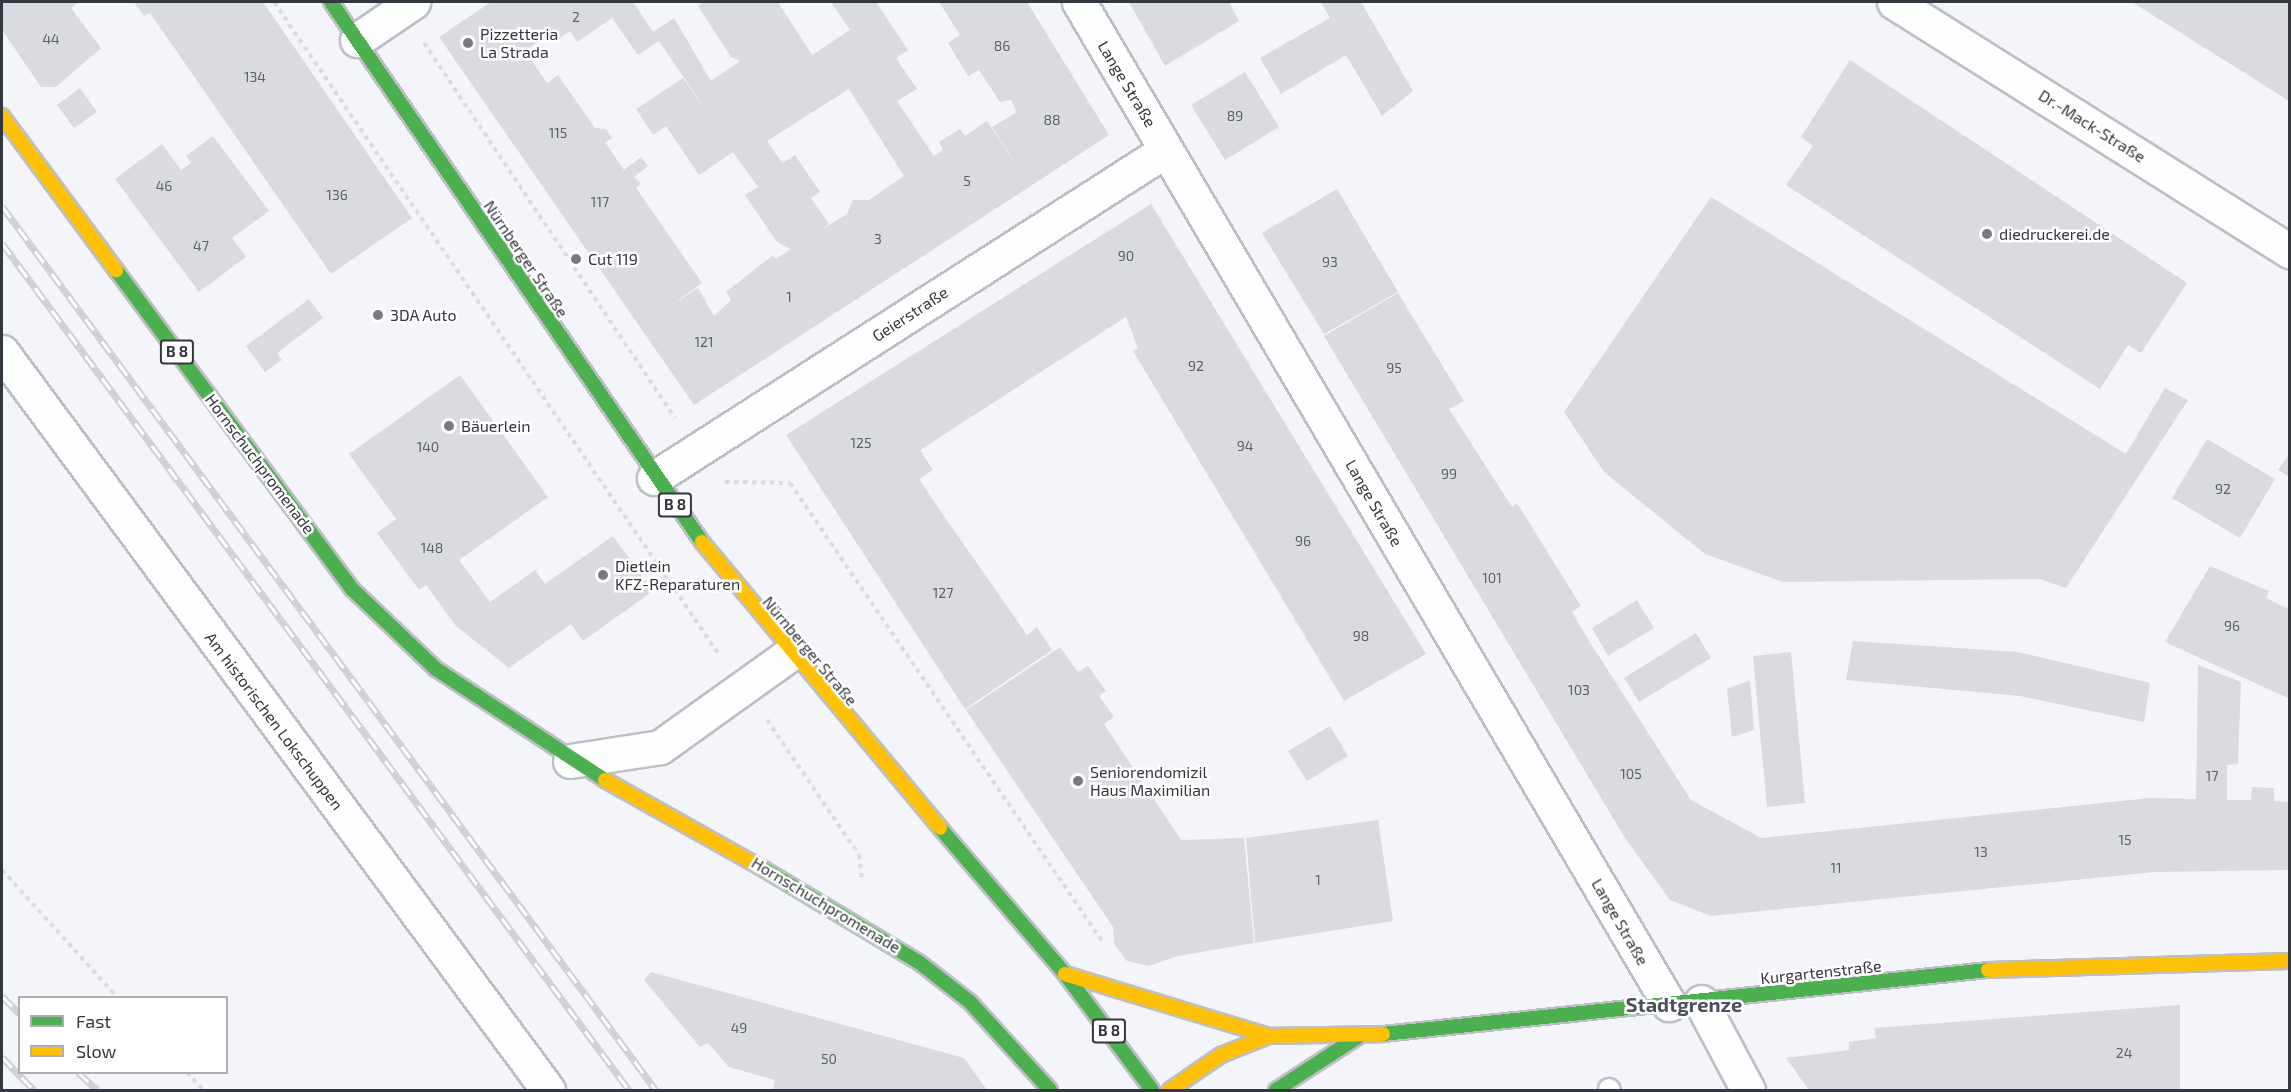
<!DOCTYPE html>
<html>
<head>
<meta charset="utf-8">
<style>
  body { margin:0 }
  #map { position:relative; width:2291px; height:1092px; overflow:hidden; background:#f3f5fa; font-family:"Exo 2",sans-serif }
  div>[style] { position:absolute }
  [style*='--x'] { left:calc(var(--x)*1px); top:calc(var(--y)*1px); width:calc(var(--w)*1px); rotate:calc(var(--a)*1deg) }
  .building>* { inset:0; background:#d9dbe0 }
  .path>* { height:4px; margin-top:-2px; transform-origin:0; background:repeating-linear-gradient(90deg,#dbdcdd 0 4.5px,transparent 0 9px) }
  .roads { filter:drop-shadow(2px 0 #bdbfc4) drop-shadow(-2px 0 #bdbfc4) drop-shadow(0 2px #bdbfc4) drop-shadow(0 -2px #bdbfc4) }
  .lane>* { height:20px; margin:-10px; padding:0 10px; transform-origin:10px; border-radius:10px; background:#fdfefe }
  .street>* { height:33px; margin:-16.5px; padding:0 16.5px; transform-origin:16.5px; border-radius:16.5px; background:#fdfefe }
  .fast>* { height:14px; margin:-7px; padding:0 7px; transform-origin:7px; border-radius:7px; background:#4caf50 }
  .slow>* { height:14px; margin:-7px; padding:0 7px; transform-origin:7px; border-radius:7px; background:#ffc107 }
  .rail>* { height:7px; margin-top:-3.5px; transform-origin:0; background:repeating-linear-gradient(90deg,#fff 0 14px,#ced0d1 0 28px); box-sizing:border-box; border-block:2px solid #ced0d1 }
  .dots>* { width:16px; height:16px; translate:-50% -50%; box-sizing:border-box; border:3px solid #fff; border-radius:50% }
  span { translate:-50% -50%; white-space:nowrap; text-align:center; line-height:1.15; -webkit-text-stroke:5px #fff; paint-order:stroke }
  .number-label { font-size:14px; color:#5d6066 }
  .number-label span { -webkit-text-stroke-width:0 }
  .shield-label span { padding:2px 4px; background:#fff; border:2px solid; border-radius:4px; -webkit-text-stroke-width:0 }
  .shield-label { font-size:15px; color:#34373d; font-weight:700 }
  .poi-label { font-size:16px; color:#34373d }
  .left { translate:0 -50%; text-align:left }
  .street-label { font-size:16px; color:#34373d }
  .quarter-label { font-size:20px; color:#4b505d; font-weight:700 }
  .frame { position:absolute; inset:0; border:3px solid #34373d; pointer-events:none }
  .legend { position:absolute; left:18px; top:996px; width:210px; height:78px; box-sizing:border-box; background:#fff; border:2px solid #aeafb1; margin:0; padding:8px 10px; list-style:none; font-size:18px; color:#34373d }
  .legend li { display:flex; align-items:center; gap:12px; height:30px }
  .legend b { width:30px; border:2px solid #aeafb1 }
</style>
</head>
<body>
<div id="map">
  <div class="building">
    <i style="clip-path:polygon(2px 2px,78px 2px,71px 8px,101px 48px,56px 87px,41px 87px,2px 30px)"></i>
    <i style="clip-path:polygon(134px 2px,263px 2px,412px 218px,331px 274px,150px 13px,144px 16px)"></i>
    <i style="clip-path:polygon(evenodd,491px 2px,633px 2px,653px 32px,674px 18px,711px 81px,740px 61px,731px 57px,698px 6px,704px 2px,778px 2px,812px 55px,850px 30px,831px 2px,876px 2px,908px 50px,896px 58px,917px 89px,897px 101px,934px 156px,943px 150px,939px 142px,960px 129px,965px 136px,987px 121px,1026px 179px,992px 127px,1017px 112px,1011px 100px,1000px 102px,979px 70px,968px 76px,948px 43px,960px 35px,939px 2px,1027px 2px,1109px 135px,694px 405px,439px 37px,491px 2px,612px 18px,638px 55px,659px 41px,712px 119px,683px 78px,636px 109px,653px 135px,666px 126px,699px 175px,733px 152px,758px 187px,745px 195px,777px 242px,791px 249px,776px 259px,773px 255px,726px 292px,731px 300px,714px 316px,698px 288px,673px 304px,702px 283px,636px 188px,641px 184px,634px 177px,648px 166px,641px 157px,624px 170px,605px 142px,612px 138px,606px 129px,595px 128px,558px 75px,547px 83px,525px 51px,550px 34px,555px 41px,570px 31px,577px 42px,612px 18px,491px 2px,849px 89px,904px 176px,869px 200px,853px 200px,847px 214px,821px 230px,829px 224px,811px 198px,820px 192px,795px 155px,782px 163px,767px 141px,849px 89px)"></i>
    <i style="clip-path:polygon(1129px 2px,1229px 2px,1239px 21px,1165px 66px)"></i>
    <i style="clip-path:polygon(1321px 2px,1361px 2px,1413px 91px,1382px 116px,1346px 55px,1281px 94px,1260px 58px,1330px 18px)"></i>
    <i style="clip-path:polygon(2132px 2px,2290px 2px,2290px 102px,2278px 94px)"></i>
    <i style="clip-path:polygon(1850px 60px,2187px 283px,2141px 353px,2128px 345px,2100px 389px,1786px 185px,1813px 146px,1801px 137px)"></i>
    <i style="clip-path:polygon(1245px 72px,1279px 127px,1225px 160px,1191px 105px)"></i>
    <i style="clip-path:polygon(80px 88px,97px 112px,74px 128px,57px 105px)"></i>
    <i style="clip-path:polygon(213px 136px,269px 211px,232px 238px,246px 257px,199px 292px,115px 179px,162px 144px,181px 170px,191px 163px,186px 156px)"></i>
    <i style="clip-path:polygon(1337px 189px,1398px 292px,1324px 334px,1262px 233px)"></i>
    <i style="clip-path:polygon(1711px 197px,2126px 454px,2165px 388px,2188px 400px,2066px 588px,2040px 579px,1783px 582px,1705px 554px,1604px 472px,1564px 412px)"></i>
    <i style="clip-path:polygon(1151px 204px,1426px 654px,1344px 701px,1133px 351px,1138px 348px,1126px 317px,920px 450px,933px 470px,919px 479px,939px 509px,1027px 635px,1037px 627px,1052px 650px,965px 709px,786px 435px)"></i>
    <i style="clip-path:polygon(1398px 293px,1464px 401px,1449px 409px,1512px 507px,1517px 503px,1581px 606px,1572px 612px,1586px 636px,1691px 800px,1761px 838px,2150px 798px,2196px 799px,2198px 665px,2241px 682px,2238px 764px,2227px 765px,2227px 800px,2251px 800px,2252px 787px,2274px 788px,2274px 801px,2290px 802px,2290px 870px,2155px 872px,1711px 916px,1670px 900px,1625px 838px,1324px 336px)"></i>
    <i style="clip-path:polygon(309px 299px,323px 318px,277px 353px,282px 360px,265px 372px,246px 346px)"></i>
    <i style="clip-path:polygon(460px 375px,548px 497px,459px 560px,490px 602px,535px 570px,545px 584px,613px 536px,653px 591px,583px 641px,571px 624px,509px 668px,456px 626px,426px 585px,419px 590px,377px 533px,396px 519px,349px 454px)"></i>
    <i style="clip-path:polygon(2207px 439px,2275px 479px,2240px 538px,2172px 498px)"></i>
    <i style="clip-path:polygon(2290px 453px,2290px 477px,2278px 470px)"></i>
    <i style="clip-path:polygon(2210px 566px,2269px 591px,2266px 598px,2290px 610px,2290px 699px,2165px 642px)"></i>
    <i style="clip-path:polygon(1637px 600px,1654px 628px,1608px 656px,1592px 628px)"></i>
    <i style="clip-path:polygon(1696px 633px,1711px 658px,1639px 702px,1624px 678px)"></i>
    <i style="clip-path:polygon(1853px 641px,2018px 652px,2150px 683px,2144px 722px,2020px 696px,1846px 680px)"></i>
    <i style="clip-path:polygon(1060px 647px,1078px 672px,1088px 666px,1106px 691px,1099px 696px,1114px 717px,1104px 724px,1181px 840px,1244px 838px,1254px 943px,1178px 956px,1149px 966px,1127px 961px,1114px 944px,1113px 927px,966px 710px)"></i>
    <i style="clip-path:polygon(1791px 652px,1805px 803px,1767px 807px,1753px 656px)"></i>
    <i style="clip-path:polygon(1750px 680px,1754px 730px,1732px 737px,1727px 689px)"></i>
    <i style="clip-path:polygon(1330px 726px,1348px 756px,1307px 781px,1288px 751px)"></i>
    <i style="clip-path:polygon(1378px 820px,1393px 921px,1255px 943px,1246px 838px)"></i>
    <i style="clip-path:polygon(651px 972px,964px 1058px,987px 1090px,766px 1090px,773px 1089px,775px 1080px,729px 1067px,708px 1043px,700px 1047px,644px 980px)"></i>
    <i style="clip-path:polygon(2180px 1005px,2180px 1090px,1809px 1090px,1786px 1058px,1849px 1050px,1849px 1042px,1876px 1038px,1874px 1028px)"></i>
  </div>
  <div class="path">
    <i style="--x:274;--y:2;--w:792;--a:55.71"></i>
    <i style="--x:424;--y:43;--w:451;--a:56.2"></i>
    <i style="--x:725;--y:482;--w:65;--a:0.9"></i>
    <i style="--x:790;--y:483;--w:554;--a:55.74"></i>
    <i style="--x:767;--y:720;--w:163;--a:55.7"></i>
    <i style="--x:859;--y:855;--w:26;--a:83"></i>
    <i style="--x:2;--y:870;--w:173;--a:47.8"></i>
    <i style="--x:187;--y:1072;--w:24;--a:48"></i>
  </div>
  <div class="roads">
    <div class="lane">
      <i style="--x:1609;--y:1089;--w:1;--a:45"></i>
    </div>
    <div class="street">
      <i style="--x:1079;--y:2;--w:1163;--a:59.51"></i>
      <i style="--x:1894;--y:2;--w:468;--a:32.2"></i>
      <i style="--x:357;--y:40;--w:68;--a:-34.2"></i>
      <i style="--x:2;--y:352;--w:918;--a:53.5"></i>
      <i style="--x:654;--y:478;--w:608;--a:-32.64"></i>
      <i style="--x:570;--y:761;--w:91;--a:-8.8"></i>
      <i style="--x:660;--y:747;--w:160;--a:-35.6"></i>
      <i style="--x:1701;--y:1002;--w:100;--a:61.9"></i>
    </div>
    <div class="fast">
      <i style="--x:331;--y:2;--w:655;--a:55.51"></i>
      <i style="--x:116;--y:270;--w:397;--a:53.5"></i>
      <i style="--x:352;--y:589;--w:116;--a:43.6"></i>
      <i style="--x:436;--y:669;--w:202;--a:33.3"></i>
      <i style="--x:940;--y:828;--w:192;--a:49.4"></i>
      <i style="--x:1065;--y:974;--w:145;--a:53.1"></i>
      <i style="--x:762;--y:868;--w:184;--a:31"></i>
      <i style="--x:920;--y:963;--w:63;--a:38"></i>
      <i style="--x:970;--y:1002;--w:119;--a:47.7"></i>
      <i style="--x:1383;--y:1034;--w:608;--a:-6.04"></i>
      <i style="--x:1276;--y:1090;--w:98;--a:-32.9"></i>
    </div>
    <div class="slow">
      <i style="--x:2;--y:116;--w:192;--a:53.5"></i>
      <i style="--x:702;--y:542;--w:372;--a:50.2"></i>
      <i style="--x:605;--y:780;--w:180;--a:29.3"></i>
      <i style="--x:1988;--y:970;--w:302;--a:-1.7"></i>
      <i style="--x:1065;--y:974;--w:213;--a:16.9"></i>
      <i style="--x:1170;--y:1090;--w:62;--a:-34.5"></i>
      <i style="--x:1221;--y:1055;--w:52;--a:-21.6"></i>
      <i style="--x:1269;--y:1036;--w:114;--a:-1"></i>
    </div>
  </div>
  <div class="rail">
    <i style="--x:2;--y:206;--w:1100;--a:53.51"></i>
    <i style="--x:2;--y:243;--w:1054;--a:53.49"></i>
    <i style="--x:2;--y:996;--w:25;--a:45"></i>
    <i style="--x:2;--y:1057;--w:46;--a:45.9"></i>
    <i style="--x:78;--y:1072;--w:26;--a:43"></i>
  </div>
  <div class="dots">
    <i style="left:468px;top:43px;background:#777a7f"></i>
    <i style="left:1987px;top:234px;background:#777a7f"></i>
    <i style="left:576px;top:259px;background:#777a7f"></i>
    <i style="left:378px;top:315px;background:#777a7f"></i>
    <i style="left:449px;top:426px;background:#777a7f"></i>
    <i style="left:603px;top:575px;background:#777a7f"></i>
    <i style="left:1078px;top:781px;background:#777a7f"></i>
  </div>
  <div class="number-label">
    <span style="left:576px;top:17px">2</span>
    <span style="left:51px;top:39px">44</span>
    <span style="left:1002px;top:46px">86</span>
    <span style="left:255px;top:77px">134</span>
    <span style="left:1235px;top:116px">89</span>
    <span style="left:1052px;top:120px">88</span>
    <span style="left:558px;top:133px">115</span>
    <span style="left:967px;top:181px">5</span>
    <span style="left:164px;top:186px">46</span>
    <span style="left:337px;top:195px">136</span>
    <span style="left:600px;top:202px">117</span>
    <span style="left:878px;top:239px">3</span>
    <span style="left:201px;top:246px">47</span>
    <span style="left:1126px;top:256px">90</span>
    <span style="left:1330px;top:262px">93</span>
    <span style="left:789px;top:297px">1</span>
    <span style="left:704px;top:342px">121</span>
    <span style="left:1196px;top:366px">92</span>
    <span style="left:1394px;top:368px">95</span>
    <span style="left:861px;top:443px">125</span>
    <span style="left:1245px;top:446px">94</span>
    <span style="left:428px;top:447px">140</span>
    <span style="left:1449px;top:474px">99</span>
    <span style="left:2223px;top:489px">92</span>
    <span style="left:1303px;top:541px">96</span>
    <span style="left:432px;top:548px">148</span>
    <span style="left:1492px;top:578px">101</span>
    <span style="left:943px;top:593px">127</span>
    <span style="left:2232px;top:626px">96</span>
    <span style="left:1361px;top:636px">98</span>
    <span style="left:1579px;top:690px">103</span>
    <span style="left:1631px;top:774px">105</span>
    <span style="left:2212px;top:776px">17</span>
    <span style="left:2125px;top:840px">15</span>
    <span style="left:1981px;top:852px">13</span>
    <span style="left:1836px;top:868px">11</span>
    <span style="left:1318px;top:880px">1</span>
    <span style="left:739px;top:1028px">49</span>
    <span style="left:2124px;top:1053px">24</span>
    <span style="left:829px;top:1059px">50</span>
  </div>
  <div class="shield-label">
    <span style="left:177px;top:352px">B 8</span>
    <span style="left:675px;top:505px">B 8</span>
    <span style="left:1109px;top:1031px">B 8</span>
  </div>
  <div class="poi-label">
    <span class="left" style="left:480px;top:43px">Pizzetteria<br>La Strada</span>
    <span class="left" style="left:1999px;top:234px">diedruckerei.de</span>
    <span class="left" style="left:588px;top:259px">Cut 119</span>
    <span class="left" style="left:390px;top:315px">3DA Auto</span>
    <span class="left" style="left:461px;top:426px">Bäuerlein</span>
    <span class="left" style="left:615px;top:575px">Dietlein<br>KFZ-Reparaturen</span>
    <span class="left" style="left:1090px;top:781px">Seniorendomizil<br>Haus Maximilian</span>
  </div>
  <div class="street-label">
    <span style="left:1127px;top:84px;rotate:59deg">Lange Straße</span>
    <span style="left:2092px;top:126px;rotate:32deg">Dr.-Mack-Straße</span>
    <span style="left:526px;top:259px;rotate:56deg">Nürnberger Straße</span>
    <span style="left:910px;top:314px;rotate:-33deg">Geierstraße</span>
    <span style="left:260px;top:464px;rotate:53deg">Hornschuchpromenade</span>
    <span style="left:1374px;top:503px;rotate:60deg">Lange Straße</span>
    <span style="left:810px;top:651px;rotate:50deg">Nürnberger Straße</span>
    <span style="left:274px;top:721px;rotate:53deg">Am historischen Lokschuppen</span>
    <span style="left:826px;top:905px;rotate:31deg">Hornschuchpromenade</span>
    <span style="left:1620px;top:922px;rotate:60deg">Lange Straße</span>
    <span style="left:1821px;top:972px;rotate:-6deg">Kurgartenstraße</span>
  </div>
  <div class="quarter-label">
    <span style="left:1684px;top:1004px">Stadtgrenze</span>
  </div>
  <div class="frame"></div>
  <ul class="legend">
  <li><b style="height:8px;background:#4caf50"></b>Fast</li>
  <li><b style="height:8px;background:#ffc107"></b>Slow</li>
  </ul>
</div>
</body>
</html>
